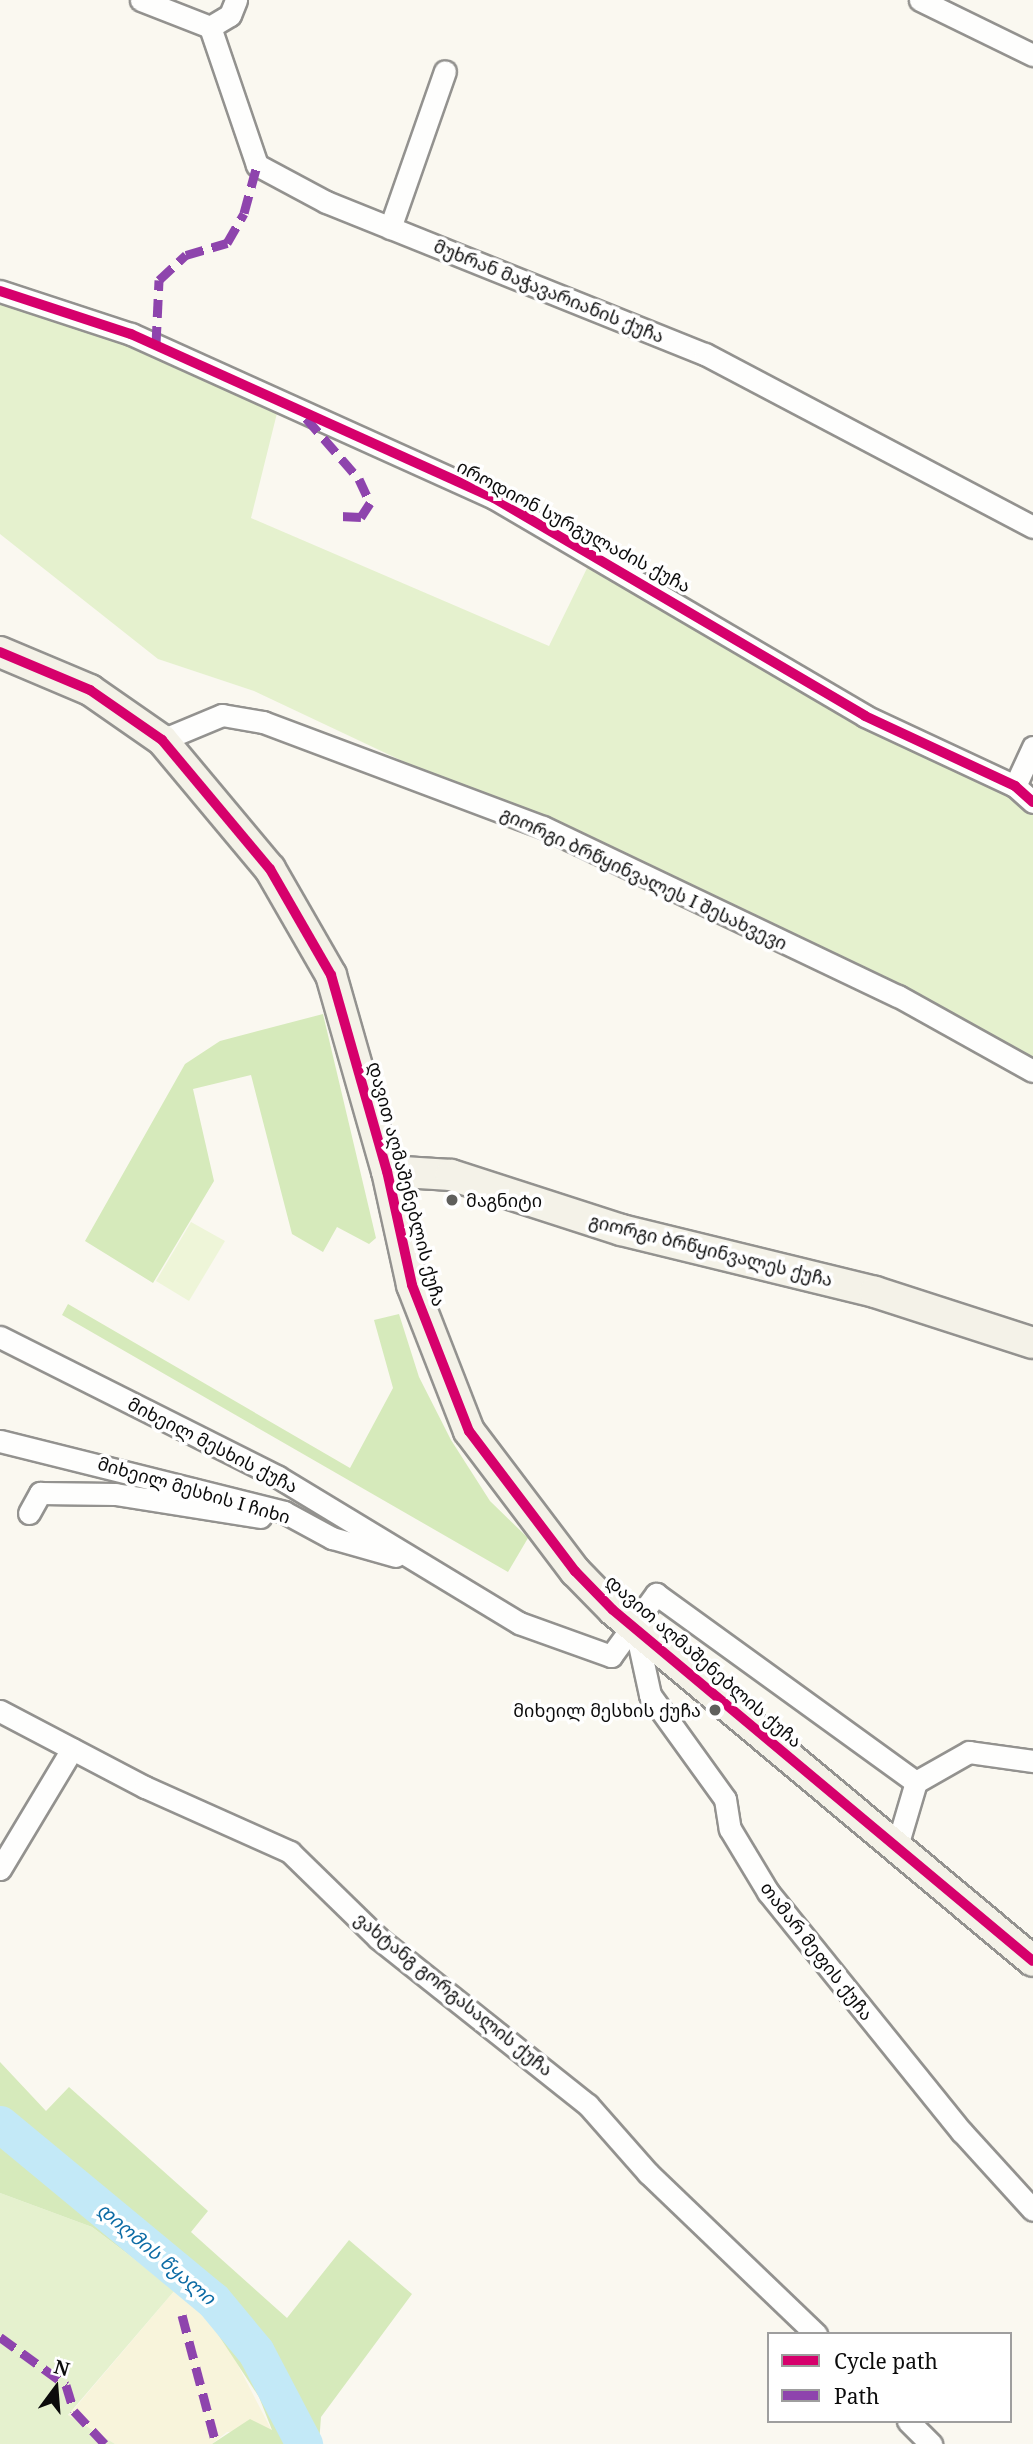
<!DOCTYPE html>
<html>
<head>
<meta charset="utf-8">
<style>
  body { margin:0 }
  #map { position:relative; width:1033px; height:2444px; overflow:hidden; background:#faf8f0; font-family:"Noto Serif","Noto Sans Georgian",serif }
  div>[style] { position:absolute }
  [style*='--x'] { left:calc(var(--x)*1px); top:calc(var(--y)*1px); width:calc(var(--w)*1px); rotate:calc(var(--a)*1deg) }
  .farmland>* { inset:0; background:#f8f4db }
  .green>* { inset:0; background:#e5f1ce }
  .forest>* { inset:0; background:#d6eabb }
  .pitch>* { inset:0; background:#eef5d8 }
  .river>* { height:37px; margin:-18.5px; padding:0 18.5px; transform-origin:18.5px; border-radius:18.5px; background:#c3e9f7 }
  .roads { filter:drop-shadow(2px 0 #93928f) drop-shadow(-2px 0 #93928f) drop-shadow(0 2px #93928f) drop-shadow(0 -2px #93928f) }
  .street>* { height:21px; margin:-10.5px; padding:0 10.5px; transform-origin:10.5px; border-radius:10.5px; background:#fefefd }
  .secondary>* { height:30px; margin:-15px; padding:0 15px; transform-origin:15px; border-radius:15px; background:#f4f2e8 }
  .quiet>* { height:9px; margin-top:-4.5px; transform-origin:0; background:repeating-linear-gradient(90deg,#8e44ad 0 18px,transparent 0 27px) }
  .cycleway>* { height:10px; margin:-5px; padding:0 5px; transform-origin:5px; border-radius:5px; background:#d6006c }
  .dots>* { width:19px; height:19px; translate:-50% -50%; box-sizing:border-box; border:4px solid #fff; border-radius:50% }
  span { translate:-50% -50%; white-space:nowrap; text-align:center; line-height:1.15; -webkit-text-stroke:7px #fff; paint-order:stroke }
  .street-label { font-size:18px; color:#0c0c0c }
  .poi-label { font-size:18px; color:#0c0c0c }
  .left { translate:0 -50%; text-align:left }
  .right { translate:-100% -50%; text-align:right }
  .water-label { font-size:19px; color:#0d6ca5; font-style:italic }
  .legend { position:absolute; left:767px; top:2332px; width:245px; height:91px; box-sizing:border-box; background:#fff; border:2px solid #9e9e9e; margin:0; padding:9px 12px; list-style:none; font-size:21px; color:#0c0c0c }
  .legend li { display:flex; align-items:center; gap:14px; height:35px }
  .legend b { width:35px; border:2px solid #9e9e9e }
  .north { position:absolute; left:21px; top:2353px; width:70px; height:70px; -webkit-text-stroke:5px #fff; paint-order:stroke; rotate:16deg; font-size:19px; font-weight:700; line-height:28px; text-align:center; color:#0c0c0c }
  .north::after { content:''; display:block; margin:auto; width:24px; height:32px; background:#0c0c0c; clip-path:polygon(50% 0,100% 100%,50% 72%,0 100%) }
</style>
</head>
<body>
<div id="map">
  <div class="farmland">
    <i style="clip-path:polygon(175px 2290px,202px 2310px,228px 2346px,272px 2431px,227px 2432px,212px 2444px,115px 2444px,68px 2416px)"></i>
  </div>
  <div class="green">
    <i style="clip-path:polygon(0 294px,134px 334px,279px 405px,251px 518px,549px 646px,591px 560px,1033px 806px,1033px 1065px,958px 1023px,254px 691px,158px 659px,0 534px)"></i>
    <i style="clip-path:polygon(0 2193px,92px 2227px,175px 2290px,68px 2415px,115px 2444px,0 2444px)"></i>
  </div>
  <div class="forest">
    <i style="clip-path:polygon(323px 1014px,376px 1238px,369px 1244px,337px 1227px,323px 1252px,292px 1234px,251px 1075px,193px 1089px,214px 1181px,153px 1283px,85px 1241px,185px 1064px,220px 1041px)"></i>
    <i style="clip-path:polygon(68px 1304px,350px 1468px,393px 1388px,374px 1320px,399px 1314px,419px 1377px,451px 1440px,490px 1501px,528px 1538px,508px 1572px,62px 1315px)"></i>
    <i style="clip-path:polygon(0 2062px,46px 2111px,69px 2087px,208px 2211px,191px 2232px,287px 2318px,349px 2240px,412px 2294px,321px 2417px,319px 2444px,212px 2444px,250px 2419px,272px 2430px,259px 2397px,202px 2310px,92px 2227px,0 2193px)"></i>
  </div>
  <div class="pitch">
    <i style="clip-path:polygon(191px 1222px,225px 1241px,189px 1301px,156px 1281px)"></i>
  </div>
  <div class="river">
    <i style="--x:0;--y:2124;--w:276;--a:39.6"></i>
    <i style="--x:213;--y:2300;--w:67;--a:50.4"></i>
    <i style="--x:256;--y:2352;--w:104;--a:62.4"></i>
  </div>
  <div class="roads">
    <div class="street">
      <i style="--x:141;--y:0;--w:74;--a:21.4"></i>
      <i style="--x:920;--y:0;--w:126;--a:26"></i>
      <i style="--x:210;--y:27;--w:146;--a:71.2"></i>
      <i style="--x:257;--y:165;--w:78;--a:28.2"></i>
      <i style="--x:326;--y:202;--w:408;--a:21.9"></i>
      <i style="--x:705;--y:354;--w:371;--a:27.8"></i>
      <i style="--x:210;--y:27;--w:23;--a:-31"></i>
      <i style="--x:230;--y:15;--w:16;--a:-68"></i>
      <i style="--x:390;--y:228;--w:166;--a:-70.7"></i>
      <i style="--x:0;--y:291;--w:138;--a:18.2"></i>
      <i style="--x:131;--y:334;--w:398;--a:24.3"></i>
      <i style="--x:494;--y:498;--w:430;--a:30.4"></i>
      <i style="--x:865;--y:716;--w:166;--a:25"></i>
      <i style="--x:1015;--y:786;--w:24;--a:42"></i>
      <i style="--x:162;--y:740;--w:65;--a:-22.6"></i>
      <i style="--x:222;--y:715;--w:42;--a:9.7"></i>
      <i style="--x:263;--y:722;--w:299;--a:20.6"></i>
      <i style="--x:543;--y:827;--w:393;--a:25.5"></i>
      <i style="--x:898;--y:996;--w:154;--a:29.1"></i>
      <i style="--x:1015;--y:786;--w:43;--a:-65.2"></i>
      <i style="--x:0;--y:1337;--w:311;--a:26.7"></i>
      <i style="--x:278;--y:1477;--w:282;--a:31.2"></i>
      <i style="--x:519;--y:1623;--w:98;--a:19.7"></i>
      <i style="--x:611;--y:1656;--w:77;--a:-54"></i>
      <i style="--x:656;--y:1594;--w:321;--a:35.9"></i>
      <i style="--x:0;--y:1441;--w:293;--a:14"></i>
      <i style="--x:284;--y:1512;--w:55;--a:28.4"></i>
      <i style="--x:332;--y:1538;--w:66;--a:15.7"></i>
      <i style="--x:29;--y:1513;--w:23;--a:-61"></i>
      <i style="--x:40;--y:1493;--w:75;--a:0.8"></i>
      <i style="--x:115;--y:1494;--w:147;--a:9"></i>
      <i style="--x:635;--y:1626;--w:71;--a:77.7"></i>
      <i style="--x:650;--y:1695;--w:128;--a:54.2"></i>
      <i style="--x:725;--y:1799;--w:30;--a:81"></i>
      <i style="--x:730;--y:1829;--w:74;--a:58.9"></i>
      <i style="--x:768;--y:1892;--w:309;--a:51.1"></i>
      <i style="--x:962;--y:2132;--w:105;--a:47.7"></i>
      <i style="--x:0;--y:1711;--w:164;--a:27.7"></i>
      <i style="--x:145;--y:1787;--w:159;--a:24.1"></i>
      <i style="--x:290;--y:1852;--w:123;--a:44.3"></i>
      <i style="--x:378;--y:1938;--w:268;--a:38.5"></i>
      <i style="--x:588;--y:2105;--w:91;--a:48.6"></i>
      <i style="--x:648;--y:2173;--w:233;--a:43.8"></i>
      <i style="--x:897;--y:1846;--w:67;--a:-73.5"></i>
      <i style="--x:916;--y:1782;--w:61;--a:-29.5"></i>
      <i style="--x:969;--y:1752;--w:65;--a:8"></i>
      <i style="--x:0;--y:1869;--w:140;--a:-59"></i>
      <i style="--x:908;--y:2421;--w:33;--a:45"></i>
    </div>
    <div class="secondary">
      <i style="--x:0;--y:652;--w:98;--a:22.9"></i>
      <i style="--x:90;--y:690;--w:88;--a:34.8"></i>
      <i style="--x:162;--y:740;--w:168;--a:50.1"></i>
      <i style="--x:270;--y:869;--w:122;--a:60.1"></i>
      <i style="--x:331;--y:975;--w:204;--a:74.1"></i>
      <i style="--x:387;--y:1171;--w:117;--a:77.6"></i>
      <i style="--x:412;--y:1285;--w:157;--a:68.7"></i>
      <i style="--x:469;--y:1431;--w:176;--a:52.9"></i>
      <i style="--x:575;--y:1571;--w:54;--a:45.7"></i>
      <i style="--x:613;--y:1610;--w:547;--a:39.89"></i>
      <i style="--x:387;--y:1171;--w:64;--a:3.6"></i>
      <i style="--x:451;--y:1175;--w:179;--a:17.9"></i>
      <i style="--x:621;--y:1230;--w:261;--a:13.7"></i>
      <i style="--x:875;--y:1292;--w:166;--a:17.9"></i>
    </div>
  </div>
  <div class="quiet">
    <i style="--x:156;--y:344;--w:64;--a:-87.3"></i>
    <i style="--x:159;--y:280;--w:37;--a:-43"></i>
    <i style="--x:186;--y:255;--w:43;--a:-16.3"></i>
    <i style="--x:227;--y:243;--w:34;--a:-60"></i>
    <i style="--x:244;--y:213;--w:50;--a:-74.8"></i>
    <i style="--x:306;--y:418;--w:81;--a:49"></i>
    <i style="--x:359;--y:479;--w:26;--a:65"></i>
    <i style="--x:370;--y:503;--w:17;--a:123"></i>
    <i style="--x:361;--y:517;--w:21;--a:-177"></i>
    <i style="--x:182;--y:2315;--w:133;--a:75.2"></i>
    <i style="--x:0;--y:2337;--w:82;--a:36"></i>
    <i style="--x:66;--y:2385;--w:27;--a:73"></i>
    <i style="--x:74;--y:2411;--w:45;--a:46.8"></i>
  </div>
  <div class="cycleway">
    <i style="--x:0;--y:291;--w:138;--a:18.2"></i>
    <i style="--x:131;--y:334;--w:398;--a:24.3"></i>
    <i style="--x:494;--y:498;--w:430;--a:30.4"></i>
    <i style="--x:865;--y:716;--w:166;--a:25"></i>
    <i style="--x:1015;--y:786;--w:24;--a:42"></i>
    <i style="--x:0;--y:652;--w:98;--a:22.9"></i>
    <i style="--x:90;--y:690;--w:88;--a:34.8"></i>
    <i style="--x:162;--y:740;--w:168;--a:50.1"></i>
    <i style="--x:270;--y:869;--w:122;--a:60.1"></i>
    <i style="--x:331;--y:975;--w:204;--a:74.1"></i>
    <i style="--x:387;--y:1171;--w:117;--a:77.6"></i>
    <i style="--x:412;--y:1285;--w:157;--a:68.7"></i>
    <i style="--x:469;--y:1431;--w:176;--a:52.9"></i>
    <i style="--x:575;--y:1571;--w:54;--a:45.7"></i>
    <i style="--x:613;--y:1610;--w:547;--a:39.89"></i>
  </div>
  <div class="dots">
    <i style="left:452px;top:1200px;background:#5f5f5c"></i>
    <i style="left:715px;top:1710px;background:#5f5f5c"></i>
  </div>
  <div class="street-label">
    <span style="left:549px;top:291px;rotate:22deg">მუხრან მაჭავარიანის ქუჩა</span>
    <span style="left:574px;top:526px;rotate:28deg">იროდიონ სურგულაძის ქუჩა</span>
    <span style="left:644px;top:878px;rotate:25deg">გიორგი ბრწყინვალეს I შესახვევი</span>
    <span style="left:407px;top:1184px;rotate:75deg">დავით აღმაშენებლის ქუჩა</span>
    <span style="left:711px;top:1250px;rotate:14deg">გიორგი ბრწყინვალეს ქუჩა</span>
    <span style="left:213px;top:1445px;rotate:27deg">მიხეილ მესხის ქუჩა</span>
    <span style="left:194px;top:1490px;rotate:16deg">მიხეილ მესხის I ჩიხი</span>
    <span style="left:704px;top:1661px;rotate:41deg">დავით აღმაშენებლის ქუჩა</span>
    <span style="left:817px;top:1951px;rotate:52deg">თამარ მეფის ქუჩა</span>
    <span style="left:454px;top:1994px;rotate:39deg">ვახტანგ გორგასალის ქუჩა</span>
  </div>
  <div class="poi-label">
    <span class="left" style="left:466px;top:1200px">მაგნიტი</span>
    <span class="right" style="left:701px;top:1710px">მიხეილ მესხის ქუჩა</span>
  </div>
  <div class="water-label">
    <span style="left:156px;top:2254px;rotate:40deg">დიღმის წყალი</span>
  </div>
  <ul class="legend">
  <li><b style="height:9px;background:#d6006c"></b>Cycle path</li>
  <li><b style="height:9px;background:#8e44ad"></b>Path</li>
  </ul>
  <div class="north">N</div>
</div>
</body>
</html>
